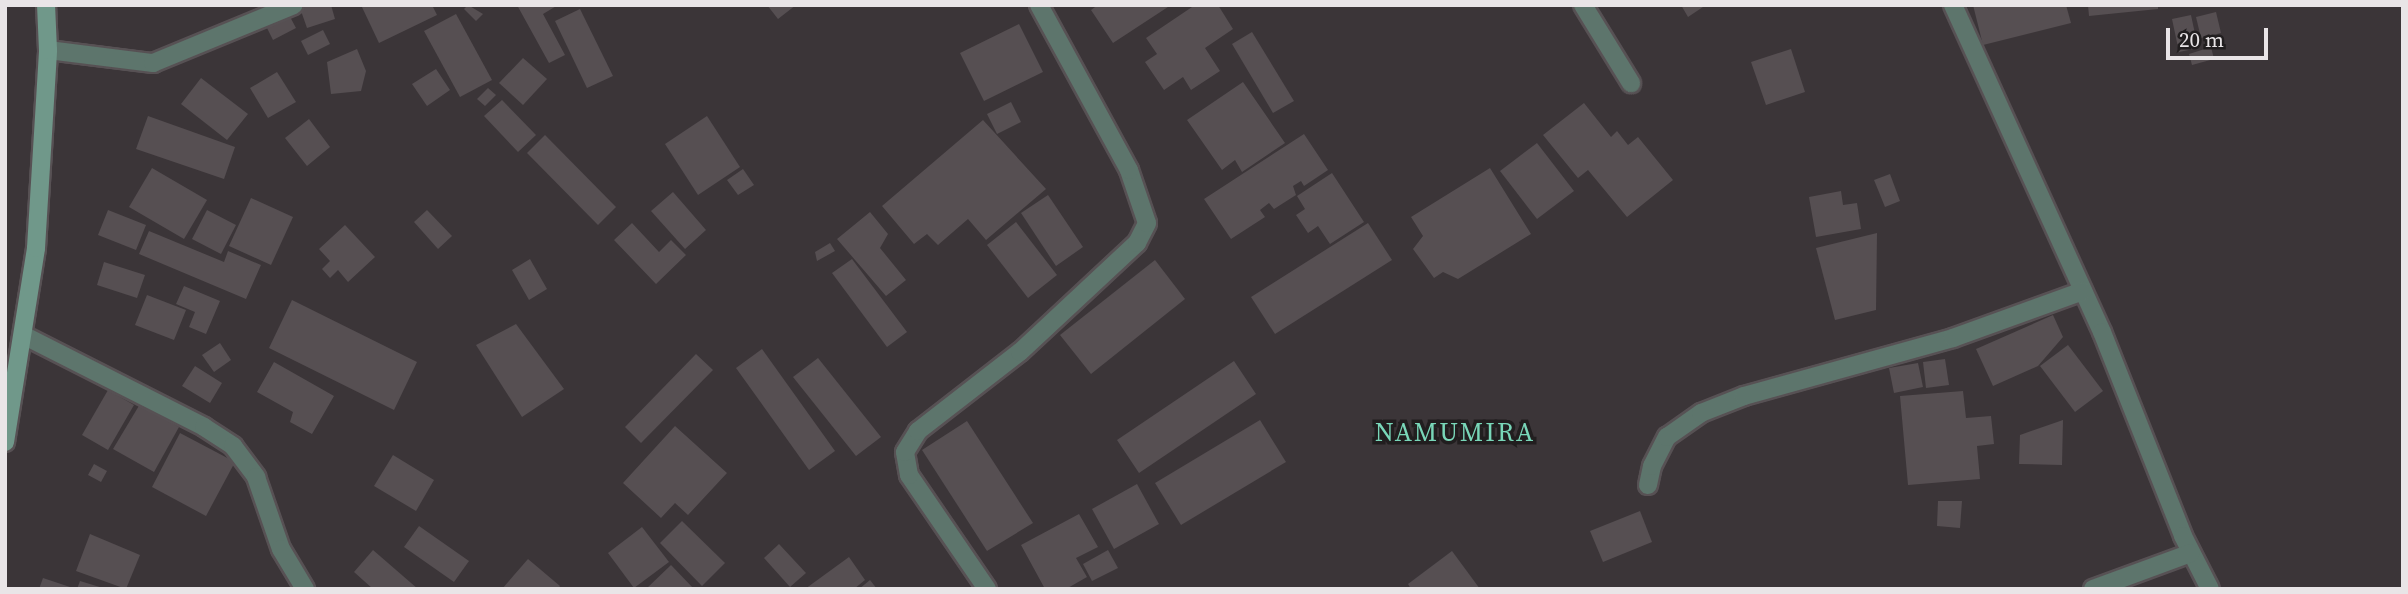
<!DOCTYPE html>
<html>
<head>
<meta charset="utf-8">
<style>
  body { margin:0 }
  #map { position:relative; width:2408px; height:594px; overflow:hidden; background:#3b3538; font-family:"Source Serif 4",serif }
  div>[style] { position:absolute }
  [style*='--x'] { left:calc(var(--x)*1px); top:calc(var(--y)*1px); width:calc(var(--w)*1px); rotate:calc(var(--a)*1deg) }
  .building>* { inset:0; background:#564f52 }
  .roads { filter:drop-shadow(2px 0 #575154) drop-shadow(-2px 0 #575154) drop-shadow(0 2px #575154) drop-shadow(0 -2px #575154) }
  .minor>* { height:18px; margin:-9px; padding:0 9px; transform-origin:9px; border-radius:9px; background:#5d756c }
  .secondary>* { height:18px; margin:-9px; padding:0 9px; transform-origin:9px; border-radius:9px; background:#70988a }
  span { translate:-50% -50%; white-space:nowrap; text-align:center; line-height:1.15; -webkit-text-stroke:7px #211e1f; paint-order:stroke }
  .quarter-label { font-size:26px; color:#79d7b9; letter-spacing:2px }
  .frame { position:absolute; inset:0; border:7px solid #e9e5e7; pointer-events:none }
  .scale { position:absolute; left:2166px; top:28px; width:102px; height:32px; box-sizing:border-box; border:4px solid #e9e5e7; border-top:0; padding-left:9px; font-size:21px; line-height:24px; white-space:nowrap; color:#e9e5e7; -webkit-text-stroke:5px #211e1f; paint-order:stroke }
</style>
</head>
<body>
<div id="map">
  <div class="building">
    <i style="clip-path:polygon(309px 5px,331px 5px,335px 19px,307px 28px,300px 8px)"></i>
    <i style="clip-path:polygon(361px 5px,432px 5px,437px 15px,379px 43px)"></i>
    <i style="clip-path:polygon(468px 5px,483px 14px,476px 21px,464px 9px)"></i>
    <i style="clip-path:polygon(517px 5px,558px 5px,543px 14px,565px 55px,549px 63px)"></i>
    <i style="clip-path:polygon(767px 5px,796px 5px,778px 19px)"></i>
    <i style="clip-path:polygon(1098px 5px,1171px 5px,1113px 43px,1091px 10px)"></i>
    <i style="clip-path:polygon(1195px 5px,1218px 5px,1233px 29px,1205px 48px,1220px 71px,1191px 90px,1183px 77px,1164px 90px,1145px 62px,1157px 54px,1146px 38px)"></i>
    <i style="clip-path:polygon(1681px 5px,1706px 5px,1688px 17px)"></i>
    <i style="clip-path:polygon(1973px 5px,2066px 5px,2071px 23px,1983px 45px)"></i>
    <i style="clip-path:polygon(2088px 5px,2158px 5px,2158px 9px,2089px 16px)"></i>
    <i style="clip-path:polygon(580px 9px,613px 76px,587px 88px,555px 21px)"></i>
    <i style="clip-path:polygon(2216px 12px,2221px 33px,2201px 38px,2196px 17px)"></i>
    <i style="clip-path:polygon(288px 13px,296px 28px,273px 40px,265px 24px)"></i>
    <i style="clip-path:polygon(456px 14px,492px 80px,460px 97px,424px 31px)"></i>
    <i style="clip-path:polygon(2191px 15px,2198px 48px,2179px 52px,2172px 19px)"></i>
    <i style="clip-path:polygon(1019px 24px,1043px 72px,984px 101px,960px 53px)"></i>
    <i style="clip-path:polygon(323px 30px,330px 44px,308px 55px,301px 41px)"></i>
    <i style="clip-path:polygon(1252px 32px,1294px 101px,1273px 113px,1232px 44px)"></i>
    <i style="clip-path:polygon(2211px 47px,2214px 59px,2192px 65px,2189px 54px)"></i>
    <i style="clip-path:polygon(357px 49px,366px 71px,361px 91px,331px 94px,327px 62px)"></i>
    <i style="clip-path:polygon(1791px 49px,1805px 92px,1766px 105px,1751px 62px)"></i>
    <i style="clip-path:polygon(523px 58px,547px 79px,523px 105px,499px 83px)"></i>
    <i style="clip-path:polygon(436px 69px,450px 90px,427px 106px,412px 84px)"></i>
    <i style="clip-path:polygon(277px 72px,296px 102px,268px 118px,250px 88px)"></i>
    <i style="clip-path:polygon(201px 78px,248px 114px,227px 140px,181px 104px)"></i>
    <i style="clip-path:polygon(1243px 82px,1285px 143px,1242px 172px,1235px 160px,1222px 170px,1187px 120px)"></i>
    <i style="clip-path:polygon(488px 88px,496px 95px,485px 106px,477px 99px)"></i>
    <i style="clip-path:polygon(502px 100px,536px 135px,518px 152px,484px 116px)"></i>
    <i style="clip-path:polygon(1011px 102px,1021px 122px,997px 134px,987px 114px)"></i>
    <i style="clip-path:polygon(1584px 103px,1611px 137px,1617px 131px,1628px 145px,1638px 137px,1673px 180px,1627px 217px,1588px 170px,1578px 178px,1543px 135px)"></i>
    <i style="clip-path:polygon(148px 116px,235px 147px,224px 179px,136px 149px)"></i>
    <i style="clip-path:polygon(707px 116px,740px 167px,698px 195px,665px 144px)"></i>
    <i style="clip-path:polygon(309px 119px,330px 147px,307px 166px,285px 138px)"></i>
    <i style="clip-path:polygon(983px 120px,1046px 189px,986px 240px,968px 219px,938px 245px,927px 234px,914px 244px,882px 206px)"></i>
    <i style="clip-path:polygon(1304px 134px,1328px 170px,1304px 186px,1301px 181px,1293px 186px,1296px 195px,1274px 209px,1269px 203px,1260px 210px,1265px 217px,1231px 239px,1204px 199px)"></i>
    <i style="clip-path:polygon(545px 135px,616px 207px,598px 225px,527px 153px)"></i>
    <i style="clip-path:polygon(1537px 143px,1574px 191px,1537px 219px,1500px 171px)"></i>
    <i style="clip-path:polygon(152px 168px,207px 200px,184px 239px,129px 207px)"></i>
    <i style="clip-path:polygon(1490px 168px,1531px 234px,1458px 279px,1443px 272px,1434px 278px,1413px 249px,1423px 236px,1411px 217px)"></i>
    <i style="clip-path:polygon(743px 169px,754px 185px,738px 195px,727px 180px)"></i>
    <i style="clip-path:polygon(1332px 173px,1364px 222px,1330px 244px,1318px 226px,1308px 233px,1296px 215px,1305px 209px,1297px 196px)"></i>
    <i style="clip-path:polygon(1890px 174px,1900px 201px,1885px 207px,1874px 180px)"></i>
    <i style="clip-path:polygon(1841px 191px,1843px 205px,1857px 203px,1861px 229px,1816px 237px,1809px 197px)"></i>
    <i style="clip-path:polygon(673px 192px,706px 230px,685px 249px,651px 211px)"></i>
    <i style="clip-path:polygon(1048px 195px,1083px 247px,1056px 266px,1021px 213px)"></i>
    <i style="clip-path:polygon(251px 198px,293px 217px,271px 265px,229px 246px)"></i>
    <i style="clip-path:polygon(108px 210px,146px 225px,136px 250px,98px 235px)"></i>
    <i style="clip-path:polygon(207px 210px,236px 225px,221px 254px,192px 239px)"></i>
    <i style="clip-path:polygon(427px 210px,452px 236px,438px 249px,414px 222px)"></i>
    <i style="clip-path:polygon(870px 212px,888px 234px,880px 248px,906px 280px,886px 296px,837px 239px)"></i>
    <i style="clip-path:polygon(1016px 222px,1057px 275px,1028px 298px,987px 245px)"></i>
    <i style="clip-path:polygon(632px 223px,659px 252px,671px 240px,686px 255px,656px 284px,614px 240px)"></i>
    <i style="clip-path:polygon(1368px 223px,1392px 260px,1275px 334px,1251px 297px)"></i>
    <i style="clip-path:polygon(345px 225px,375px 257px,348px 282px,338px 270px,330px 278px,322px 269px,330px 261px,319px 249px)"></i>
    <i style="clip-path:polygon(149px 231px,224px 262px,228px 251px,261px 265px,246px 299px,139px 254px)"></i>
    <i style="clip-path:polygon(1877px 233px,1876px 310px,1835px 320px,1816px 248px)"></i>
    <i style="clip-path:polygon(830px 243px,835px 251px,817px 261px,815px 252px)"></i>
    <i style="clip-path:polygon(530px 259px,547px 289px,529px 300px,512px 270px)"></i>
    <i style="clip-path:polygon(852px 259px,907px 332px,887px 347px,832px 273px)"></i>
    <i style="clip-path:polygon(1155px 260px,1185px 299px,1091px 374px,1060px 335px)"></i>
    <i style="clip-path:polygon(104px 262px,145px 275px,137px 298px,97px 285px)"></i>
    <i style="clip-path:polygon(184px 286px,220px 301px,206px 334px,189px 327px,195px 312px,176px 304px)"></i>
    <i style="clip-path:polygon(147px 295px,186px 310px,174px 340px,135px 325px)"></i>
    <i style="clip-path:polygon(292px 300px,417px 362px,394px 410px,269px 348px)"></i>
    <i style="clip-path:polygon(2053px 315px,2063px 337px,2038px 366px,1993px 386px,1976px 349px)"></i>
    <i style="clip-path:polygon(516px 324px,564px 389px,522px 417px,476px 345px)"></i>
    <i style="clip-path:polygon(220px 343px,231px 360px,214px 372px,202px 355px)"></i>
    <i style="clip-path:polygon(2068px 345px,2103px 391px,2075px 412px,2040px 366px)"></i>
    <i style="clip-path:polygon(762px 349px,835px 451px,809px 470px,736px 368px)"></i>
    <i style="clip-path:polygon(696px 354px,713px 370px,641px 443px,625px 427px)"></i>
    <i style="clip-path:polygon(818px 358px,881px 437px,856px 456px,793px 377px)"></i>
    <i style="clip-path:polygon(1945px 359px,1949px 385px,1926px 388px,1923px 362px)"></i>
    <i style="clip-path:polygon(1234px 361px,1256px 394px,1139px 473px,1117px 440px)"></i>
    <i style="clip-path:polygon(274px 362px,334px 396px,312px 434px,290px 422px,293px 412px,257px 392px)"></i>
    <i style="clip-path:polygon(1918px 363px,1923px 387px,1894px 393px,1889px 368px)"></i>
    <i style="clip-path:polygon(195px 366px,222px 383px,210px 403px,182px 386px)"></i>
    <i style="clip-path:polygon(108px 390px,134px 405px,108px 450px,82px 435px)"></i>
    <i style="clip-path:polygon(1963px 391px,1966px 418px,1991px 416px,1994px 444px,1977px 446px,1980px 479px,1908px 485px,1900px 396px)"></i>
    <i style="clip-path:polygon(140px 404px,179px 427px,154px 472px,113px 449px)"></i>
    <i style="clip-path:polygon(1260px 420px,1286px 462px,1181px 525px,1155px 483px)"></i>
    <i style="clip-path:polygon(2063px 420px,2062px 465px,2019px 464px,2020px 435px)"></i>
    <i style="clip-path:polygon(967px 421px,1033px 523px,987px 551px,922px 450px)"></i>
    <i style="clip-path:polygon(675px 426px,727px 473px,688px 515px,675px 503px,661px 518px,623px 483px)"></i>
    <i style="clip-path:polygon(180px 433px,235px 462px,206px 516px,152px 487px)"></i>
    <i style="clip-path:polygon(393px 455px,434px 480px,416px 511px,374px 486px)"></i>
    <i style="clip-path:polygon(94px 464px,107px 471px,101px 482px,88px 475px)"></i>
    <i style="clip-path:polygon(1137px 484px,1159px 524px,1114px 549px,1092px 509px)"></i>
    <i style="clip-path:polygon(1938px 501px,1962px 501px,1960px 528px,1937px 526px)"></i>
    <i style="clip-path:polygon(1640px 511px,1652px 542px,1603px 562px,1590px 531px)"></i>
    <i style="clip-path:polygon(1079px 514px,1098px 547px,1076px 558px,1087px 577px,1066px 589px,1045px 589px,1021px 545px)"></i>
    <i style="clip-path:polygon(682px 521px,725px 563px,702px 586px,660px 543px)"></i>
    <i style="clip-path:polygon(419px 526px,469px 561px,454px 582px,404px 547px)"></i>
    <i style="clip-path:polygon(642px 527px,669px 562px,634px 588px,608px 553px)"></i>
    <i style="clip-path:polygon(90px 534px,140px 555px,126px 589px,76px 571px)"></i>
    <i style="clip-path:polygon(779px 544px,806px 573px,790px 587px,764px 558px)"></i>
    <i style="clip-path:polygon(373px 550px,418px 589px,373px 589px,354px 572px)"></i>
    <i style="clip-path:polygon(1108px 550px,1118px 568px,1092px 581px,1083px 564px)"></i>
    <i style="clip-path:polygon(1452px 551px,1480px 589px,1411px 589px,1408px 584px)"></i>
    <i style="clip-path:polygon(849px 557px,865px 580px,854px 589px,805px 589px)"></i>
    <i style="clip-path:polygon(528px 559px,560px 586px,558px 589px,502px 589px)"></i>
    <i style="clip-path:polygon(671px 565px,694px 589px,646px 589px)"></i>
    <i style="clip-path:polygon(43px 578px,73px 588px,73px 589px,39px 589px)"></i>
    <i style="clip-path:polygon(870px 580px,877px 589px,859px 589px)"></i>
    <i style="clip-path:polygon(80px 581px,103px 588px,102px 589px,77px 589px)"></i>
  </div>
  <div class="roads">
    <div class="minor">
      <i style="--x:1583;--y:5;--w:92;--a:58.4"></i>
      <i style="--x:1953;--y:5;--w:359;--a:65.5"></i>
      <i style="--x:2102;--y:332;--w:219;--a:68.3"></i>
      <i style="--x:2183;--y:536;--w:59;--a:63"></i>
      <i style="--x:48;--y:50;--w:106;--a:7.1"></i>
      <i style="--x:153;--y:63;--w:152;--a:-22.4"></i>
      <i style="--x:23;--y:335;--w:203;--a:26.9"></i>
      <i style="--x:204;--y:427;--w:35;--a:33"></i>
      <i style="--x:233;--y:446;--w:39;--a:53"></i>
      <i style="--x:256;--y:477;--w:76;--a:70.9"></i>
      <i style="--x:281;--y:549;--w:47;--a:59"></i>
      <i style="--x:1648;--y:485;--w:19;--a:-78"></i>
      <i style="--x:1652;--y:466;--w:33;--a:-63"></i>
      <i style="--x:1667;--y:437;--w:42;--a:-35.2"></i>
      <i style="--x:1701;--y:413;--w:46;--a:-21.6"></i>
      <i style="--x:1744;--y:396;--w:217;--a:-15.5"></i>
      <i style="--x:1953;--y:338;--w:138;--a:-19.9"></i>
      <i style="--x:987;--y:589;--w:138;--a:-124.4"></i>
      <i style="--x:909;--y:475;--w:23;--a:-100"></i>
      <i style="--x:905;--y:452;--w:25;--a:-58"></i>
      <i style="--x:918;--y:431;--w:129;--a:-37.8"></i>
      <i style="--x:1020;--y:352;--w:160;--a:-43"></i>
      <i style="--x:1137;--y:243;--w:22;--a:-63"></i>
      <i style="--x:1147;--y:223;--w:56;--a:-108.8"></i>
      <i style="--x:1129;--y:170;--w:188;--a:-118.6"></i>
      <i style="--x:2093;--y:589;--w:104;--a:-20.2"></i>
    </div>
    <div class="secondary">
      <i style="--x:5;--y:442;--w:196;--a:-80.9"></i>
      <i style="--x:36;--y:248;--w:198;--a:-86.5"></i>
      <i style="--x:48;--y:50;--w:45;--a:-92.5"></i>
    </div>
  </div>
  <div class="quarter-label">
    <span style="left:1455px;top:433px">NAMUMIRA</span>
  </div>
  <div class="frame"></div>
  <div class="scale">20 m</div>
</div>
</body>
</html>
